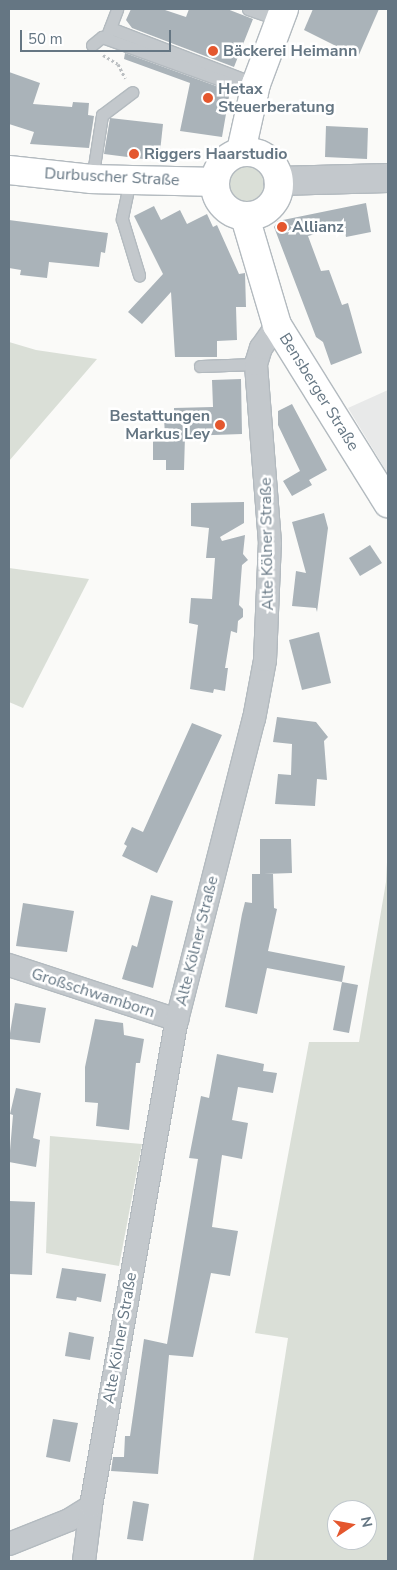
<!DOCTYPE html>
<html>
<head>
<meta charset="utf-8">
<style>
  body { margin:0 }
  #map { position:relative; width:397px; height:1570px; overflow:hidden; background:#fafaf8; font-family:"Nunito Sans",sans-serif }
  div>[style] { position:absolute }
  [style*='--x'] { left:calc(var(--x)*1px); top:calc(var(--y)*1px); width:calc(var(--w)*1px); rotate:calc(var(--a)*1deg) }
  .built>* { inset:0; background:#e8e9e9 }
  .green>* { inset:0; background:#dadfd7 }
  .round { border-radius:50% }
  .building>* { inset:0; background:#aab3b9 }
  .path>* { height:3px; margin-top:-1.5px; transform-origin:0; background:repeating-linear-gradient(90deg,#bbbfc2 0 2.5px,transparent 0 5px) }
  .roads { filter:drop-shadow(1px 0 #b3babf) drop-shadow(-1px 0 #b3babf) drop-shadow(0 1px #b3babf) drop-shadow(0 -1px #b3babf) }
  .service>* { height:11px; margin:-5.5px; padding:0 5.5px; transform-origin:5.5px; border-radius:5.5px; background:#c3c8cc }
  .minor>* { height:22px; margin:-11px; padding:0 11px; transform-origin:11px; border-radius:11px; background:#c3c8cc }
  .tertiary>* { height:28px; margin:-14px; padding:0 14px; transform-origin:14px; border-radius:14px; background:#c3c8cc }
  .secondary>* { height:28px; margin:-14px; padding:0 14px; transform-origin:14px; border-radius:14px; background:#fff }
  .secondary>.ring { margin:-14px; padding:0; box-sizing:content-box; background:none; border:28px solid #fff; border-radius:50% }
  .dots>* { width:14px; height:14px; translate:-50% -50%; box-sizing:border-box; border:2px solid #fff; border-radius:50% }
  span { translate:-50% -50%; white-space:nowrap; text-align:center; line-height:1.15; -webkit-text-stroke:5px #fff; paint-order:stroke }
  .poi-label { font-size:16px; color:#657683; font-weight:700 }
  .left { translate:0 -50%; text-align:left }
  .right { translate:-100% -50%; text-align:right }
  .street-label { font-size:16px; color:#657683 }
  .frame { position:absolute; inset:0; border:10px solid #657683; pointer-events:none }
  .north { position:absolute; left:327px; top:1500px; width:50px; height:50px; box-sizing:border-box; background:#fff; border:1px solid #c1c8cd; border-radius:50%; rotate:78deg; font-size:14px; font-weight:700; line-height:20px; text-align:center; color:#657683 }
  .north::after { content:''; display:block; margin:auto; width:18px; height:22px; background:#e4572e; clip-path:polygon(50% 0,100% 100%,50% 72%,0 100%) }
  .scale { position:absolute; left:20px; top:30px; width:151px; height:22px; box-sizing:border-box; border:2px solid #657683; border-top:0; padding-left:6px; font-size:15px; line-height:18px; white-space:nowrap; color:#657683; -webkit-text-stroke:4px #fff; paint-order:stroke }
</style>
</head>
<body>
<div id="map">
  <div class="built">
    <i style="clip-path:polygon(388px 390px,388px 474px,348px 408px)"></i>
  </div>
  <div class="green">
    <i class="round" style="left:225px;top:163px;width:40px;height:40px"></i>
    <i style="clip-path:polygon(9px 342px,36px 350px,97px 359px,9px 461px)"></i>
    <i style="clip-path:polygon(9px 568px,89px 579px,23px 708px,9px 702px)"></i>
    <i style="clip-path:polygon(evenodd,388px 842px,388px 1561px,253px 1561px,288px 1338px,255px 1333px,309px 1042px,359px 1042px,386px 882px,388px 842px,337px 1510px,367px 1510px,367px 1540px,337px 1540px,337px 1510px)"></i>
    <i style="clip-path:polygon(50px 1136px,142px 1144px,119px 1266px,46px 1253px)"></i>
  </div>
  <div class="building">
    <i style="clip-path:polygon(131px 9px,162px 9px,186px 17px,189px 9px,227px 9px,253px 19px,234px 67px,132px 28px,126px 20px)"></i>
    <i style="clip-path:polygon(313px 9px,379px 9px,358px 57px,304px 30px)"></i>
    <i style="clip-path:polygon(125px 53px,230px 91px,222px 137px,180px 131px,190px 83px,124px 59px)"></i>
    <i style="clip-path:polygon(9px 72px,40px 83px,33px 104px,72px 107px,73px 102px,89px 103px,88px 115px,94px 116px,89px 148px,30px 144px,34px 132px,9px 124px)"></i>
    <i style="clip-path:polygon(110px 118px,163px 124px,159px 161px,104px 154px)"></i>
    <i style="clip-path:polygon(326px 126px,368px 128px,367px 159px,325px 157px)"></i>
    <i style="clip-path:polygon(366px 203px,371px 232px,346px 237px,344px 226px,308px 236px,321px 271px,329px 270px,342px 305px,348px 303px,362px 353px,331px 365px,323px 342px,316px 337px,274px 227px,278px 221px)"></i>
    <i style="clip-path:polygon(154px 206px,161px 220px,180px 210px,187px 224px,207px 214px,213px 227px,217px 225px,239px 274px,245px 273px,246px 307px,236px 307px,237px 340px,217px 341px,217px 357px,175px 357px,171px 292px,142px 324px,128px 312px,163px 274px,134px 216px)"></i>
    <i style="clip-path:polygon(9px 220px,108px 233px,105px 253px,101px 252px,99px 267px,49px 262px,47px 278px,20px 275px,21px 270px,9px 268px)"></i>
    <i style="clip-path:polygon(241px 379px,242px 434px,185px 436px,184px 470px,166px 470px,166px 460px,153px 460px,153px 437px,165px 437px,164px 417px,174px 416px,174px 408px,213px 407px,212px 380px)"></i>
    <i style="clip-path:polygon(292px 404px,327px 470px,309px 480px,312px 485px,292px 496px,283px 481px,300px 471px,278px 425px,278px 411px)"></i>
    <i style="clip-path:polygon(244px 502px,244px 523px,220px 537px,222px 541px,245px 535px,243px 554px,248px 560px,242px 565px,241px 578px,239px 605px,243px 609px,243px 617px,238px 621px,237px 633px,231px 631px,225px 668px,228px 668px,225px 691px,214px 689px,213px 693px,190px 689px,198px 625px,189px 623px,191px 598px,212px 599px,215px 558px,206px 558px,209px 528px,191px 526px,191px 503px)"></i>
    <i style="clip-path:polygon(324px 513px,328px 528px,317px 612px,316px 608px,292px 606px,296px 571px,306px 573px,292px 522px)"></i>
    <i style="clip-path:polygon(370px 545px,382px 563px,360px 576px,349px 558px)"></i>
    <i style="clip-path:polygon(319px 632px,331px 683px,302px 690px,289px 640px)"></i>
    <i style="clip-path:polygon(277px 717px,316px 722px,328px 737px,324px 741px,327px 780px,317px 779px,315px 806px,275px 804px,278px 774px,291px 775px,292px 744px,273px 742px)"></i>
    <i style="clip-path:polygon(192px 723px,222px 735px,157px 873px,122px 856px,127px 846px,124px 844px,132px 827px,143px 832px)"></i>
    <i style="clip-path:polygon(260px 839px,291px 839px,292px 873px,264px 874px,273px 874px,274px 908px,277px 909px,268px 951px,345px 966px,342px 982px,267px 968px,257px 1014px,225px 1007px,242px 914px,245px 902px,252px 903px,252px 874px,260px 874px)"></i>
    <i style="clip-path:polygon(151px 895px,173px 901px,153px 988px,122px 979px,132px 945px,137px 947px)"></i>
    <i style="clip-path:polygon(23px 903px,74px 911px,67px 952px,16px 946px)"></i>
    <i style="clip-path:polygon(342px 982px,358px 985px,349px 1033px,333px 1030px)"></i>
    <i style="clip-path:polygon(15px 1003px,46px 1008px,40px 1043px,9px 1039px)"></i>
    <i style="clip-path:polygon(95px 1019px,123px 1023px,124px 1035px,144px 1039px,140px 1063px,136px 1063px,129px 1130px,96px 1126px,98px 1103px,85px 1102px,85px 1067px)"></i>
    <i style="clip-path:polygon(217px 1054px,264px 1064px,263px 1071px,277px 1073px,273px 1093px,238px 1087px,232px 1120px,248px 1123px,242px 1159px,222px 1155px,212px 1227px,238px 1231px,230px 1276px,211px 1273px,193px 1357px,169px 1355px,158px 1474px,111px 1471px,113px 1457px,124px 1457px,125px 1436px,130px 1436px,144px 1339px,167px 1344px,198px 1159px,189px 1158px,201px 1096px,209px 1098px)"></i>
    <i style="clip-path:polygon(16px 1088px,41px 1093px,33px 1138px,40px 1140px,36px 1167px,9px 1162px,13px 1115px,10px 1114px)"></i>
    <i style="clip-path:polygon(9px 1201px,35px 1202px,32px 1275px,9px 1274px)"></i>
    <i style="clip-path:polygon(62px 1268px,106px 1274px,101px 1302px,77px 1297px,76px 1301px,56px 1298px)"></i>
    <i style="clip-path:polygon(69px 1332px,94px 1337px,90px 1360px,65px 1356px)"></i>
    <i style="clip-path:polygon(53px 1419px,78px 1423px,70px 1462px,46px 1457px)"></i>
    <i style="clip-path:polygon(133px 1501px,149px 1504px,143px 1541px,127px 1539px)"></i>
  </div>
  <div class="path">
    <i style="--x:103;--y:55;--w:17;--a:31"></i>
    <i style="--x:118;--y:64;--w:16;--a:63"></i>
  </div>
  <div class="roads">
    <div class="service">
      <i style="--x:248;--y:9;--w:34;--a:19"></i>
      <i style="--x:110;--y:28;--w:156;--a:21"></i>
      <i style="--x:108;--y:33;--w:26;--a:-69"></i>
      <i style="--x:92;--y:45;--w:13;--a:-39"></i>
      <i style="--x:102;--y:37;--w:162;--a:19.9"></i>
      <i style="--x:92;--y:179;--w:65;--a:-81.1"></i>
      <i style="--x:102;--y:115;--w:38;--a:-37"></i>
      <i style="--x:130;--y:180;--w:40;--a:102"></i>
      <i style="--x:122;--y:219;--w:59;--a:73.1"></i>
      <i style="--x:200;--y:366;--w:56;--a:-2"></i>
    </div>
    <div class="minor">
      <i style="--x:9;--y:965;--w:177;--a:18.1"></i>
      <i style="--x:9;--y:1544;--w:65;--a:-21.8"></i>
      <i style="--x:69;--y:1520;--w:26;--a:-32"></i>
      <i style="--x:84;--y:1561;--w:55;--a:-82.7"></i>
      <i style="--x:91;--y:1506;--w:494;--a:-80"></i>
      <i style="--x:177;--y:1020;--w:311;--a:-75.7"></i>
      <i style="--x:254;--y:719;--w:60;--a:-79.4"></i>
      <i style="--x:265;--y:660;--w:117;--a:-87.6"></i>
      <i style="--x:270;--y:543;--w:180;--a:-94.5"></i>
      <i style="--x:256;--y:364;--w:17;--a:-73"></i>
      <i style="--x:261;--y:348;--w:28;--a:-55"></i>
    </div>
    <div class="tertiary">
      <i style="--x:278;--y:181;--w:110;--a:-1.6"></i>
    </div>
    <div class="secondary">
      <i style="--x:241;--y:151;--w:69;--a:-77.4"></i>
      <i style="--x:256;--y:84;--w:80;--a:-69.5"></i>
      <i class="ring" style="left:215px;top:152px;width:36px;height:36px"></i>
      <i style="--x:9;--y:170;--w:83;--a:6.2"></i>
      <i style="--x:92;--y:179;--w:123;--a:1.4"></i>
      <i style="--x:245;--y:217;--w:113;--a:73.5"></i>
      <i style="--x:277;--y:325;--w:210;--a:58.1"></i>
    </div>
  </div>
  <div class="dots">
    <i style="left:213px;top:51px;background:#e4572e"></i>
    <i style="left:208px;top:98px;background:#e4572e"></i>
    <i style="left:134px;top:154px;background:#e4572e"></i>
    <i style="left:282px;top:227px;background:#e4572e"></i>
    <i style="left:220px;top:425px;background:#e4572e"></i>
  </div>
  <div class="poi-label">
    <span class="left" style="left:223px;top:51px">Bäckerei Heimann</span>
    <span class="left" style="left:218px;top:98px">Hetax<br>Steuerberatung</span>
    <span class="left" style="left:144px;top:154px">Riggers Haarstudio</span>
    <span class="left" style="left:292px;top:227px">Allianz</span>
    <span class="right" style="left:210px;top:425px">Bestattungen<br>Markus Ley</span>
  </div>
  <div class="street-label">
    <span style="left:112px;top:177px;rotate:3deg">Durbuscher Straße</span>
    <span style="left:319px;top:392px;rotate:58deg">Bensberger Straße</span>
    <span style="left:267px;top:544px;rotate:-91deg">Alte Kölner Straße</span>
    <span style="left:197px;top:941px;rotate:-76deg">Alte Kölner Straße</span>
    <span style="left:93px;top:993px;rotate:18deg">Großschwamborn</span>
    <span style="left:120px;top:1338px;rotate:-80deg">Alte Kölner Straße</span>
  </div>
  <div class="frame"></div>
  <div class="north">N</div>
  <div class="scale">50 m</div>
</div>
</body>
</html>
